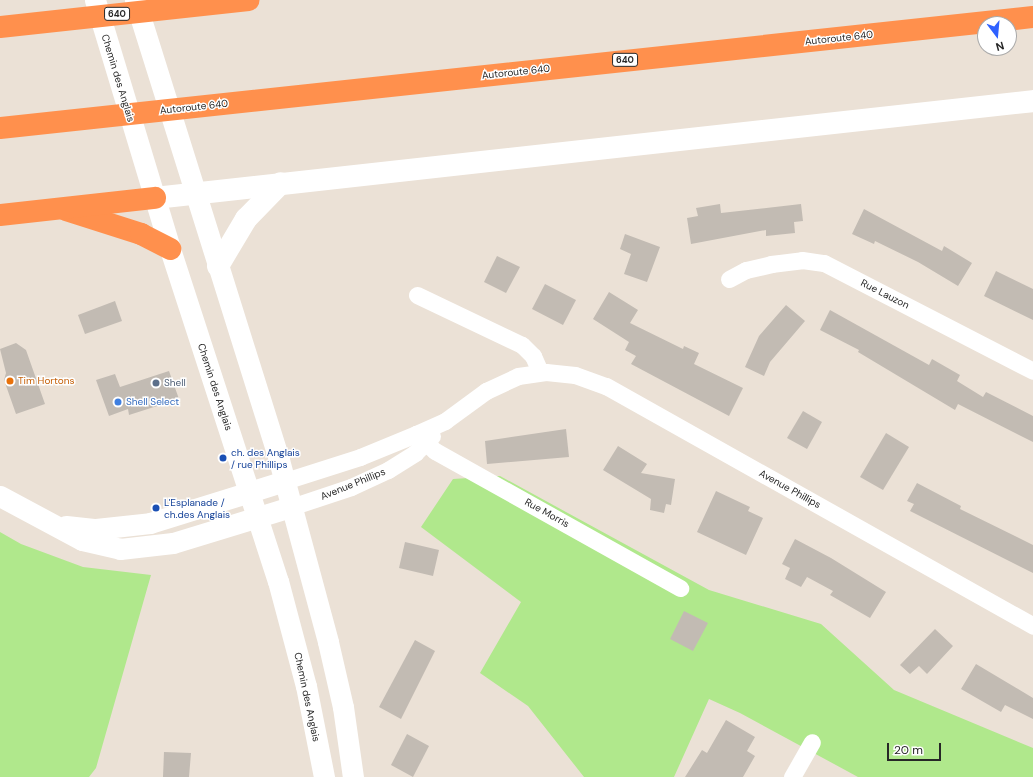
<!DOCTYPE html>
<html>
<head>
<meta charset="utf-8">
<style>
  body { margin:0 }
  #map { position:relative; width:1033px; height:777px; overflow:hidden; background:#ebe1d6; font-family:"DM Sans",sans-serif }
  div>[style] { position:absolute }
  [style*='--x'] { left:calc(var(--x)*1px); top:calc(var(--y)*1px); width:calc(var(--w)*1px); rotate:calc(var(--a)*1deg) }
  .green>* { inset:0; background:#b0e88c }
  .building>* { inset:0; background:#c2bbb3 }
  .minor>* { height:17px; margin:-8.5px; padding:0 8.5px; transform-origin:8.5px; border-radius:8.5px; background:#fff }
  .tertiary>* { height:21px; margin:-10.5px; padding:0 10.5px; transform-origin:10.5px; border-radius:10.5px; background:#fff }
  .secondary>* { height:22px; margin:-11px; padding:0 11px; transform-origin:11px; border-radius:11px; background:#fff }
  .motorway>* { height:22px; margin:-11px; padding:0 11px; transform-origin:11px; border-radius:11px; background:#ff904d }
  .dots>* { width:11px; height:11px; translate:-50% -50%; box-sizing:border-box; border:2px solid #fff; border-radius:50% }
  span { translate:-50% -50%; white-space:nowrap; text-align:center; line-height:1.15; -webkit-text-stroke:3px #fff; paint-order:stroke }
  .shield-label span { padding:1px 3px; background:#fff; border:1px solid; border-radius:3px; -webkit-text-stroke-width:0 }
  .shield-label { font-size:9px; color:#272727; font-weight:700 }
  .street-label { font-size:10px; color:#272727 }
  .food-label { font-size:10px; color:#c56008 }
  .left { translate:0 -50%; text-align:left }
  .service-label { font-size:10px; color:#4e5e75 }
  .shop-label { font-size:10px; color:#366cbe }
  .transit-label { font-size:10px; color:#164399 }
  .north { position:absolute; left:977px; top:16px; width:40px; height:40px; box-sizing:border-box; background:#fff; border:1px solid #a9a9a9; border-radius:50%; rotate:164deg; font-size:11px; font-weight:700; line-height:16px; text-align:center; color:#272727 }
  .north::after { content:''; display:block; margin:auto; width:14px; height:18px; background:#2f61ff; clip-path:polygon(50% 0,100% 100%,50% 72%,0 100%) }
  .scale { position:absolute; left:887px; top:743px; width:54px; height:18px; box-sizing:border-box; border:2px solid #272727; border-top:0; padding-left:5px; font-size:12px; line-height:14px; white-space:nowrap; color:#272727; -webkit-text-stroke:3px #fff; paint-order:stroke }
</style>
</head>
<body>
<div id="map">
  <div class="green">
    <i style="clip-path:polygon(500px 476px,709px 590px,821px 624px,894px 690px,1033px 748px,1033px 777px,858px 777px,740px 713px,709px 699px,674px 777px,584px 777px,528px 706px,480px 673px,521px 602px,421px 527px,453px 479px)"></i>
    <i style="clip-path:polygon(0 532px,21px 544px,83px 567px,151px 575px,96px 768px,89px 777px,0 777px)"></i>
  </div>
  <div class="building">
    <i style="clip-path:polygon(720px 204px,721px 213px,801px 204px,803px 221px,794px 222px,795px 233px,766px 236px,766px 230px,691px 244px,687px 218px,698px 216px,696px 208px)"></i>
    <i style="clip-path:polygon(864px 209px,942px 251px,944px 246px,972px 263px,958px 286px,918px 262px,875px 241px,874px 244px,852px 234px)"></i>
    <i style="clip-path:polygon(625px 234px,660px 247px,647px 282px,624px 274px,631px 254px,620px 249px)"></i>
    <i style="clip-path:polygon(497px 256px,520px 267px,506px 293px,484px 282px)"></i>
    <i style="clip-path:polygon(996px 271px,1033px 289px,1033px 320px,984px 296px)"></i>
    <i style="clip-path:polygon(545px 284px,576px 300px,563px 325px,532px 309px)"></i>
    <i style="clip-path:polygon(609px 292px,638px 310px,630px 323px,683px 349px,684px 346px,699px 353px,694px 364px,743px 388px,729px 416px,631px 364px,636px 356px,625px 350px,629px 342px,593px 319px)"></i>
    <i style="clip-path:polygon(115px 301px,122px 321px,85px 334px,78px 315px)"></i>
    <i style="clip-path:polygon(786px 305px,805px 321px,770px 362px,764px 376px,745px 367px,759px 336px)"></i>
    <i style="clip-path:polygon(830px 310px,929px 365px,932px 359px,960px 375px,957px 381px,983px 397px,986px 392px,1033px 416px,1033px 442px,958px 404px,955px 410px,858px 352px,859px 350px,820px 330px)"></i>
    <i style="clip-path:polygon(16px 343px,26px 350px,45px 404px,16px 414px,4px 380px,6px 373px,0 349px)"></i>
    <i style="clip-path:polygon(169px 371px,179px 399px,129px 415px,128px 409px,109px 416px,96px 380px,115px 374px,120px 387px)"></i>
    <i style="clip-path:polygon(803px 411px,822px 422px,807px 449px,787px 438px)"></i>
    <i style="clip-path:polygon(566px 429px,569px 457px,487px 464px,485px 441px)"></i>
    <i style="clip-path:polygon(886px 433px,909px 447px,883px 490px,860px 477px)"></i>
    <i style="clip-path:polygon(618px 446px,647px 464px,641px 473px,675px 479px,671px 505px,666px 504px,664px 513px,650px 510px,651px 499px,603px 470px)"></i>
    <i style="clip-path:polygon(917px 483px,961px 506px,960px 509px,1033px 545px,1033px 573px,910px 511px,914px 504px,907px 501px)"></i>
    <i style="clip-path:polygon(716px 491px,750px 507px,748px 511px,763px 518px,746px 555px,697px 532px)"></i>
    <i style="clip-path:polygon(795px 539px,831px 558px,886px 592px,870px 618px,830px 595px,833px 591px,807px 577px,801px 587px,785px 579px,790px 568px,782px 564px)"></i>
    <i style="clip-path:polygon(405px 542px,439px 550px,433px 576px,399px 568px)"></i>
    <i style="clip-path:polygon(684px 611px,708px 623px,693px 651px,670px 639px)"></i>
    <i style="clip-path:polygon(935px 629px,953px 646px,927px 674px,919px 666px,910px 674px,900px 665px)"></i>
    <i style="clip-path:polygon(415px 640px,435px 651px,401px 719px,379px 707px)"></i>
    <i style="clip-path:polygon(976px 664px,1033px 698px,1033px 719px,1005px 705px,1001px 712px,961px 689px)"></i>
    <i style="clip-path:polygon(726px 720px,755px 737px,747px 751px,755px 756px,743px 777px,685px 777px,702px 750px,707px 753px)"></i>
    <i style="clip-path:polygon(407px 734px,429px 746px,413px 777px,391px 765px)"></i>
    <i style="clip-path:polygon(164px 752px,191px 753px,189px 777px,163px 777px)"></i>
  </div>
  <div class="minor">
    <i style="--x:729;--y:279;--w:19;--a:-28"></i>
    <i style="--x:746;--y:270;--w:26;--a:-13"></i>
    <i style="--x:771;--y:264;--w:31;--a:-7"></i>
    <i style="--x:802;--y:260;--w:22;--a:8"></i>
    <i style="--x:824;--y:263;--w:235;--a:27.3"></i>
    <i style="--x:417;--y:295;--w:116;--a:25.5"></i>
    <i style="--x:522;--y:345;--w:16;--a:45"></i>
    <i style="--x:533;--y:356;--w:17;--a:66"></i>
    <i style="--x:416;--y:434;--w:25;--a:42"></i>
    <i style="--x:435;--y:451;--w:281;--a:29.2"></i>
    <i style="--x:285;--y:481;--w:79;--a:-17.7"></i>
    <i style="--x:360;--y:457;--w:61;--a:-22.3"></i>
    <i style="--x:416;--y:434;--w:32;--a:-24"></i>
    <i style="--x:445;--y:421;--w:51;--a:-36.2"></i>
    <i style="--x:486;--y:391;--w:35;--a:-25"></i>
    <i style="--x:518;--y:376;--w:28;--a:-8"></i>
    <i style="--x:546;--y:372;--w:29;--a:6"></i>
    <i style="--x:575;--y:375;--w:33;--a:20"></i>
    <i style="--x:606;--y:386;--w:490;--a:29.3"></i>
    <i style="--x:291;--y:507;--w:63;--a:-18.4"></i>
    <i style="--x:351;--y:487;--w:41;--a:-24.7"></i>
    <i style="--x:388;--y:470;--w:32;--a:-32"></i>
    <i style="--x:415;--y:453;--w:24;--a:-45"></i>
    <i style="--x:792;--y:777;--w:40;--a:-60.3"></i>
  </div>
  <div class="tertiary">
    <i style="--x:95;--y:0;--w:260;--a:73.2"></i>
    <i style="--x:170;--y:249;--w:349;--a:72"></i>
    <i style="--x:278;--y:581;--w:109;--a:75.1"></i>
    <i style="--x:306;--y:686;--w:93;--a:78.8"></i>
    <i style="--x:135;--y:0;--w:482;--a:72.6"></i>
    <i style="--x:279;--y:460;--w:188;--a:74.9"></i>
    <i style="--x:328;--y:642;--w:67;--a:77"></i>
    <i style="--x:343;--y:707;--w:71;--a:81.9"></i>
    <i style="--x:0;--y:496;--w:93;--a:28.2"></i>
    <i style="--x:82;--y:540;--w:39;--a:13"></i>
    <i style="--x:120;--y:549;--w:53;--a:-6.5"></i>
    <i style="--x:173;--y:543;--w:123;--a:-17"></i>
    <i style="--x:66;--y:526;--w:30;--a:6"></i>
    <i style="--x:96;--y:529;--w:54;--a:-6.3"></i>
    <i style="--x:150;--y:523;--w:141;--a:-17.3"></i>
  </div>
  <div class="secondary">
    <i style="--x:155;--y:198;--w:883;--a:-6.3"></i>
    <i style="--x:218;--y:266;--w:55;--a:-59.2"></i>
    <i style="--x:246;--y:219;--w:50;--a:-45.8"></i>
  </div>
  <div class="motorway">
    <i style="--x:0;--y:27;--w:250;--a:-6.2"></i>
    <i style="--x:0;--y:128;--w:1039;--a:-6.13"></i>
    <i style="--x:66;--y:210;--w:79;--a:17.7"></i>
    <i style="--x:141;--y:234;--w:33;--a:27"></i>
    <i style="--x:0;--y:215;--w:156;--a:-6.3"></i>
  </div>
  <div class="dots">
    <i style="left:10px;top:381px;background:#e8710a"></i>
    <i style="left:156px;top:383px;background:#5c6f8a"></i>
    <i style="left:118px;top:402px;background:#3f7fe0"></i>
    <i style="left:223px;top:458px;background:#1a4fb4"></i>
    <i style="left:156px;top:508px;background:#1a4fb4"></i>
  </div>
  <div class="shield-label">
    <span style="left:117px;top:14px">640</span>
    <span style="left:625px;top:60px">640</span>
  </div>
  <div class="street-label">
    <span style="left:839px;top:38px;rotate:-6deg">Autoroute 640</span>
    <span style="left:516px;top:72px;rotate:-6deg">Autoroute 640</span>
    <span style="left:118px;top:78px;rotate:73deg">Chemin des Anglais</span>
    <span style="left:194px;top:107px;rotate:-6deg">Autoroute 640</span>
    <span style="left:885px;top:294px;rotate:27deg">Rue Lauzon</span>
    <span style="left:215px;top:387px;rotate:72deg">Chemin des Anglais</span>
    <span style="left:353px;top:484px;rotate:-22deg">Avenue Phillips</span>
    <span style="left:790px;top:489px;rotate:29deg">Avenue Phillips</span>
    <span style="left:547px;top:513px;rotate:29deg">Rue Morris</span>
    <span style="left:307px;top:697px;rotate:78deg">Chemin des Anglais</span>
  </div>
  <div class="food-label">
    <span class="left" style="left:18px;top:381px">Tim Hortons</span>
  </div>
  <div class="service-label">
    <span class="left" style="left:164px;top:383px">Shell</span>
  </div>
  <div class="shop-label">
    <span class="left" style="left:126px;top:402px">Shell Select</span>
  </div>
  <div class="transit-label">
    <span class="left" style="left:231px;top:458px">ch. des Anglais<br>/ rue Phillips</span>
    <span class="left" style="left:164px;top:508px">L'Esplanade /<br>ch.des Anglais</span>
  </div>
  <div class="north">N</div>
  <div class="scale">20 m</div>
</div>
</body>
</html>
